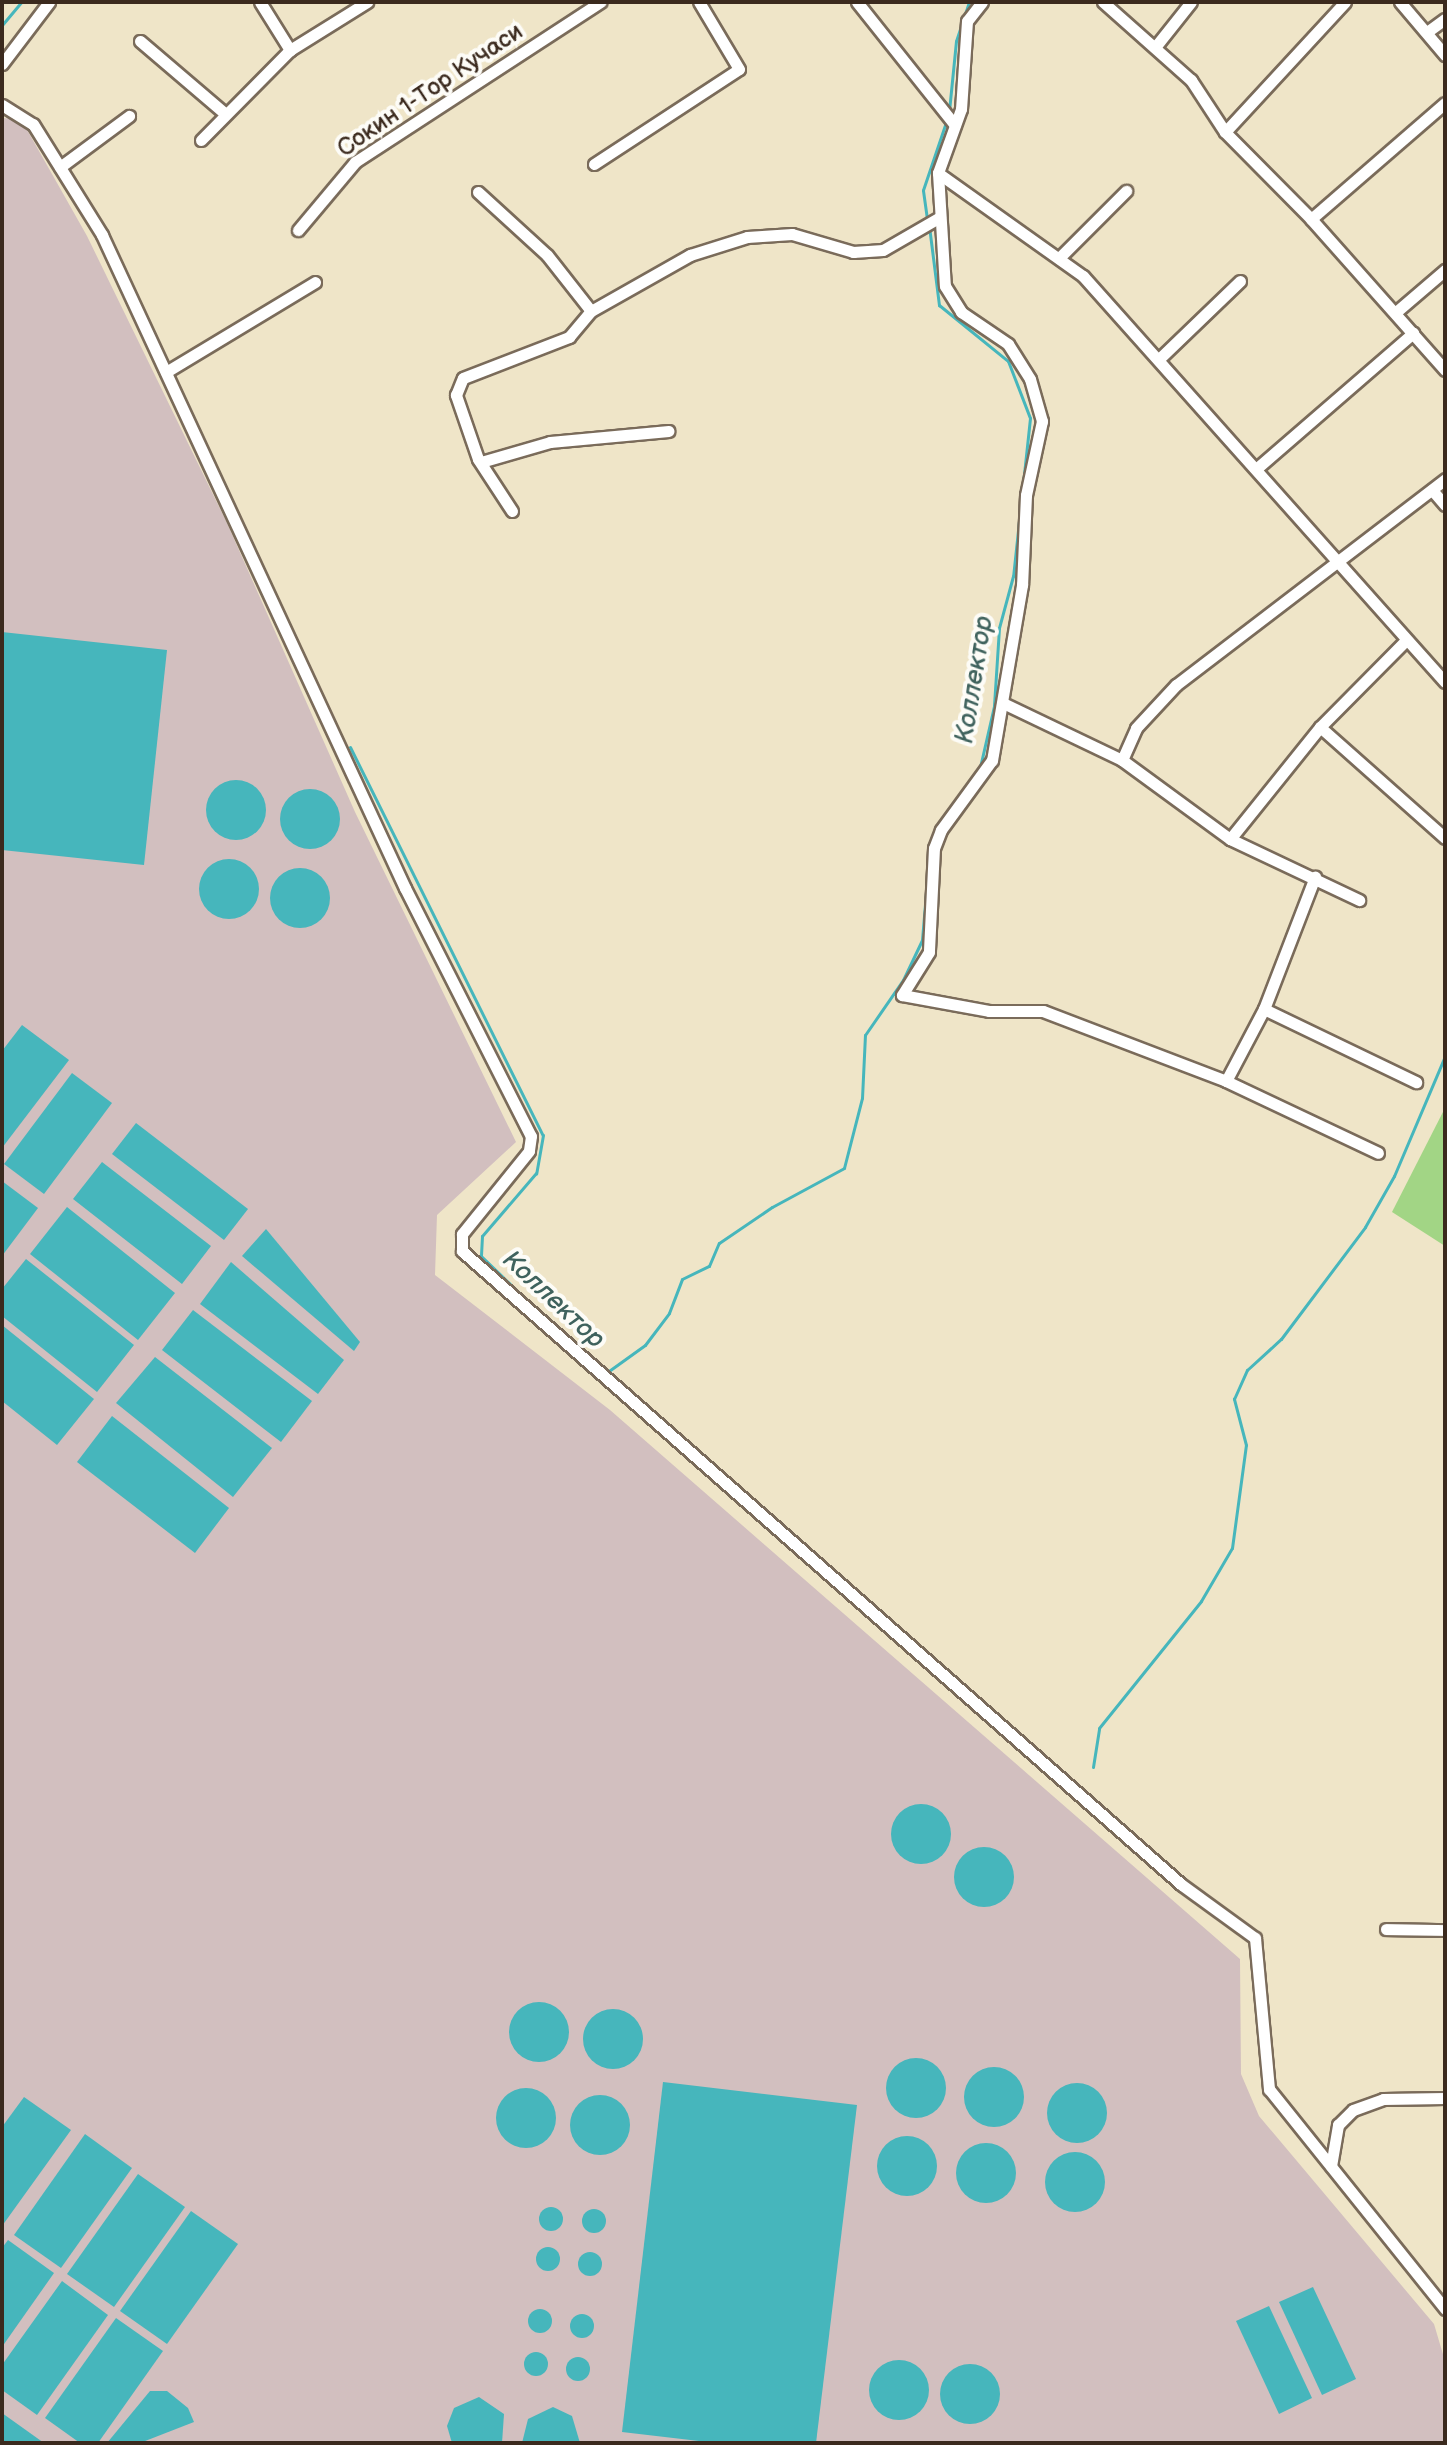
<!DOCTYPE html>
<html>
<head>
<meta charset="utf-8">
<style>
  body { margin:0 }
  #map { position:relative; width:1447px; height:2445px; overflow:hidden; background:#efe5c8; font-family:"Balsamiq Sans",sans-serif }
  div>[style] { position:absolute }
  [style*='--x'] { left:calc(var(--x)*1px); top:calc(var(--y)*1px); width:calc(var(--w)*1px); rotate:calc(var(--a)*1deg) }
  .industrial>* { inset:0; background:#d2bfbf }
  .green>* { inset:0; background:#a2d585 }
  .water>* { inset:0; background:#46b6bc }
  .round { border-radius:50% }
  .stream>* { height:3px; margin:-1.5px; padding:0 1.5px; transform-origin:1.5px; border-radius:1.5px; background:#46b6bc }
  .roads { filter:drop-shadow(2px 0 #7a6b5a) drop-shadow(-2px 0 #7a6b5a) drop-shadow(0 2px #7a6b5a) drop-shadow(0 -2px #7a6b5a) }
  .street>* { height:11px; margin:-5.5px; padding:0 5.5px; transform-origin:5.5px; border-radius:5.5px; background:#fff }
  span { translate:-50% -50%; white-space:nowrap; text-align:center; line-height:1.15; -webkit-text-stroke:8px #fdfcf7; paint-order:stroke }
  .street-label { font-size:24px; color:#3b2a1e }
  .water-label { font-size:26px; color:#3f625d; font-style:italic }
  .frame { position:absolute; inset:0; border:4px solid #3b2a1e; pointer-events:none }
</style>
</head>
<body>
<div id="map">
  <div class="industrial">
    <i style="clip-path:polygon(2px 118px,17px 119px,26px 128px,87px 236px,227px 523px,355px 812px,516px 1142px,437px 1215px,435px 1275px,610px 1410px,1240px 1959px,1241px 2074px,1259px 2116px,1434px 2324px,1445px 2361px,1445px 2443px,2px 2443px)"></i>
  </div>
  <div class="green">
    <i style="clip-path:polygon(1445px 1108px,1445px 1246px,1392px 1212px)"></i>
  </div>
  <div class="water">
    <i style="clip-path:polygon(2px 632px,167px 650px,144px 865px,2px 850px)"></i>
    <i class="round" style="left:206px;top:780px;width:60px;height:60px"></i>
    <i class="round" style="left:280px;top:789px;width:60px;height:60px"></i>
    <i class="round" style="left:199px;top:859px;width:60px;height:60px"></i>
    <i class="round" style="left:270px;top:868px;width:60px;height:60px"></i>
    <i style="clip-path:polygon(22px 1025px,69px 1060px,2px 1148px,2px 1051px)"></i>
    <i style="clip-path:polygon(72px 1073px,112px 1103px,44px 1194px,4px 1164px)"></i>
    <i style="clip-path:polygon(136px 1123px,248px 1209px,224px 1240px,112px 1154px)"></i>
    <i style="clip-path:polygon(102px 1162px,211px 1246px,182px 1284px,73px 1199px)"></i>
    <i style="clip-path:polygon(2px 1181px,38px 1208px,2px 1256px)"></i>
    <i style="clip-path:polygon(67px 1207px,175px 1293px,138px 1340px,30px 1254px)"></i>
    <i style="clip-path:polygon(266px 1229px,360px 1342px,354px 1351px,242px 1256px)"></i>
    <i style="clip-path:polygon(26px 1259px,134px 1345px,97px 1392px,2px 1316px,2px 1289px)"></i>
    <i style="clip-path:polygon(231px 1262px,344px 1360px,318px 1394px,200px 1304px)"></i>
    <i style="clip-path:polygon(193px 1310px,312px 1401px,281px 1442px,162px 1350px)"></i>
    <i style="clip-path:polygon(2px 1325px,94px 1399px,57px 1445px,2px 1401px)"></i>
    <i style="clip-path:polygon(155px 1357px,272px 1448px,233px 1497px,116px 1403px)"></i>
    <i style="clip-path:polygon(112px 1416px,229px 1508px,195px 1553px,77px 1462px)"></i>
    <i class="round" style="left:891px;top:1804px;width:60px;height:60px"></i>
    <i class="round" style="left:954px;top:1847px;width:60px;height:60px"></i>
    <i class="round" style="left:509px;top:2002px;width:60px;height:60px"></i>
    <i class="round" style="left:583px;top:2009px;width:60px;height:60px"></i>
    <i class="round" style="left:886px;top:2058px;width:60px;height:60px"></i>
    <i class="round" style="left:964px;top:2067px;width:60px;height:60px"></i>
    <i style="clip-path:polygon(663px 2082px,857px 2105px,816px 2443px,716px 2443px,622px 2432px)"></i>
    <i class="round" style="left:1047px;top:2083px;width:60px;height:60px"></i>
    <i class="round" style="left:496px;top:2088px;width:60px;height:60px"></i>
    <i class="round" style="left:570px;top:2095px;width:60px;height:60px"></i>
    <i style="clip-path:polygon(24px 2097px,71px 2130px,2px 2226px,2px 2127px)"></i>
    <i style="clip-path:polygon(85px 2134px,132px 2168px,61px 2268px,14px 2235px)"></i>
    <i class="round" style="left:877px;top:2136px;width:60px;height:60px"></i>
    <i class="round" style="left:956px;top:2143px;width:60px;height:60px"></i>
    <i class="round" style="left:1045px;top:2152px;width:60px;height:60px"></i>
    <i style="clip-path:polygon(138px 2174px,185px 2207px,114px 2307px,67px 2274px)"></i>
    <i class="round" style="left:539px;top:2207px;width:24px;height:24px"></i>
    <i class="round" style="left:582px;top:2209px;width:24px;height:24px"></i>
    <i style="clip-path:polygon(191px 2211px,238px 2244px,167px 2344px,120px 2311px)"></i>
    <i style="clip-path:polygon(8px 2240px,54px 2273px,2px 2347px,2px 2248px)"></i>
    <i class="round" style="left:536px;top:2247px;width:24px;height:24px"></i>
    <i class="round" style="left:578px;top:2252px;width:24px;height:24px"></i>
    <i style="clip-path:polygon(62px 2281px,108px 2315px,37px 2415px,2px 2390px,2px 2365px)"></i>
    <i style="clip-path:polygon(1313px 2287px,1356px 2379px,1322px 2395px,1279px 2302px)"></i>
    <i style="clip-path:polygon(1269px 2306px,1312px 2398px,1279px 2414px,1236px 2321px)"></i>
    <i class="round" style="left:528px;top:2309px;width:24px;height:24px"></i>
    <i class="round" style="left:570px;top:2314px;width:24px;height:24px"></i>
    <i style="clip-path:polygon(116px 2318px,163px 2351px,98px 2443px,80px 2443px,45px 2418px)"></i>
    <i class="round" style="left:524px;top:2352px;width:24px;height:24px"></i>
    <i class="round" style="left:566px;top:2357px;width:24px;height:24px"></i>
    <i class="round" style="left:869px;top:2360px;width:60px;height:60px"></i>
    <i class="round" style="left:940px;top:2364px;width:60px;height:60px"></i>
    <i style="clip-path:polygon(150px 2391px,167px 2391px,188px 2408px,194px 2422px,140px 2443px,107px 2443px)"></i>
    <i style="clip-path:polygon(479px 2397px,504px 2414px,502px 2443px,452px 2443px,447px 2426px,454px 2408px)"></i>
    <i style="clip-path:polygon(553px 2407px,572px 2416px,580px 2443px,522px 2443px,528px 2419px)"></i>
    <i style="clip-path:polygon(2px 2413px,44px 2443px,2px 2443px)"></i>
  </div>
  <div class="stream">
    <i style="--x:2;--y:25;--w:30;--a:-50"></i>
    <i style="--x:949;--y:111;--w:70;--a:-84.3"></i>
    <i style="--x:956;--y:41;--w:41;--a:-71.6"></i>
    <i style="--x:927;--y:219;--w:29;--a:-98"></i>
    <i style="--x:923;--y:190;--w:72;--a:-71.3"></i>
    <i style="--x:929;--y:226;--w:80;--a:82.8"></i>
    <i style="--x:939;--y:305;--w:89;--a:39.1"></i>
    <i style="--x:1008;--y:361;--w:61;--a:68.9"></i>
    <i style="--x:1030;--y:418;--w:159;--a:96.1"></i>
    <i style="--x:1013;--y:576;--w:54;--a:105.1"></i>
    <i style="--x:999;--y:628;--w:78;--a:93.7"></i>
    <i style="--x:994;--y:706;--w:63;--a:102.9"></i>
    <i style="--x:980;--y:767;--w:84;--a:123.9"></i>
    <i style="--x:350;--y:747;--w:433;--a:63.6"></i>
    <i style="--x:543;--y:1135;--w:39;--a:100"></i>
    <i style="--x:536;--y:1173;--w:83;--a:130.6"></i>
    <i style="--x:482;--y:1236;--w:20;--a:93"></i>
    <i style="--x:481;--y:1256;--w:81;--a:44"></i>
    <i style="--x:606;--y:1373;--w:48;--a:-35.7"></i>
    <i style="--x:645;--y:1345;--w:40;--a:-53"></i>
    <i style="--x:669;--y:1313;--w:36;--a:-69"></i>
    <i style="--x:682;--y:1279;--w:30;--a:-26"></i>
    <i style="--x:709;--y:1266;--w:25;--a:-67"></i>
    <i style="--x:719;--y:1243;--w:64;--a:-34.2"></i>
    <i style="--x:772;--y:1207;--w:82;--a:-28.4"></i>
    <i style="--x:844;--y:1168;--w:72;--a:-75.6"></i>
    <i style="--x:862;--y:1098;--w:63;--a:-87.3"></i>
    <i style="--x:865;--y:1035;--w:67;--a:-55.4"></i>
    <i style="--x:903;--y:980;--w:44;--a:-64.6"></i>
    <i style="--x:922;--y:940;--w:84;--a:-85.2"></i>
    <i style="--x:1093;--y:1767;--w:39;--a:-81"></i>
    <i style="--x:1099;--y:1728;--w:163;--a:-51.2"></i>
    <i style="--x:1201;--y:1601;--w:61;--a:-59.7"></i>
    <i style="--x:1232;--y:1548;--w:104;--a:-82.3"></i>
    <i style="--x:1246;--y:1445;--w:48;--a:-104.6"></i>
    <i style="--x:1234;--y:1399;--w:32;--a:-66"></i>
    <i style="--x:1247;--y:1370;--w:46;--a:-42.4"></i>
    <i style="--x:1281;--y:1339;--w:140;--a:-53.1"></i>
    <i style="--x:1365;--y:1227;--w:59;--a:-60.4"></i>
    <i style="--x:1394;--y:1176;--w:130;--a:-67"></i>
  </div>
  <div class="roads">
    <div class="street">
      <i style="--x:260;--y:2;--w:57;--a:58"></i>
      <i style="--x:857;--y:2;--w:157;--a:51.5"></i>
      <i style="--x:982;--y:2;--w:24;--a:128"></i>
      <i style="--x:967;--y:21;--w:88;--a:93.9"></i>
      <i style="--x:961;--y:109;--w:68;--a:109.8"></i>
      <i style="--x:938;--y:173;--w:113;--a:86.5"></i>
      <i style="--x:945;--y:286;--w:31;--a:58"></i>
      <i style="--x:961;--y:312;--w:57;--a:34.2"></i>
      <i style="--x:1008;--y:344;--w:41;--a:57.8"></i>
      <i style="--x:1030;--y:379;--w:44;--a:74.1"></i>
      <i style="--x:1042;--y:421;--w:76;--a:102.2"></i>
      <i style="--x:1026;--y:495;--w:90;--a:92.5"></i>
      <i style="--x:1022;--y:585;--w:178;--a:99.7"></i>
      <i style="--x:992;--y:760;--w:87;--a:126.1"></i>
      <i style="--x:941;--y:830;--w:19;--a:111"></i>
      <i style="--x:934;--y:848;--w:104;--a:92.8"></i>
      <i style="--x:929;--y:952;--w:51;--a:122.1"></i>
      <i style="--x:902;--y:995;--w:88;--a:10.4"></i>
      <i style="--x:989;--y:1011;--w:54;--a:0"></i>
      <i style="--x:1043;--y:1011;--w:196;--a:20.9"></i>
      <i style="--x:1226;--y:1081;--w:168;--a:25.3"></i>
      <i style="--x:1103;--y:2;--w:118;--a:41.6"></i>
      <i style="--x:1191;--y:80;--w:62;--a:56.8"></i>
      <i style="--x:1225;--y:132;--w:122;--a:45.3"></i>
      <i style="--x:1311;--y:219;--w:202;--a:48.4"></i>
      <i style="--x:1400;--y:2;--w:70;--a:49.7"></i>
      <i style="--x:1427;--y:32;--w:22;--a:-36"></i>
      <i style="--x:140;--y:41;--w:109;--a:40.5"></i>
      <i style="--x:1156;--y:46;--w:56;--a:-51.5"></i>
      <i style="--x:2;--y:64;--w:78;--a:-52.8"></i>
      <i style="--x:2;--y:105;--w:36;--a:32"></i>
      <i style="--x:33;--y:124;--w:131;--a:58.1"></i>
      <i style="--x:102;--y:235;--w:720;--a:65.11"></i>
      <i style="--x:405;--y:888;--w:278;--a:63.1"></i>
      <i style="--x:531;--y:1136;--w:15;--a:98"></i>
      <i style="--x:529;--y:1151;--w:107;--a:128.9"></i>
      <i style="--x:462;--y:1234;--w:17;--a:90"></i>
      <i style="--x:462;--y:1251;--w:959;--a:41.37"></i>
      <i style="--x:1182;--y:1885;--w:90;--a:36"></i>
      <i style="--x:1255;--y:1938;--w:152;--a:84.7"></i>
      <i style="--x:1269;--y:2089;--w:282;--a:51.3"></i>
      <i style="--x:1225;--y:132;--w:177;--a:-47.3"></i>
      <i style="--x:201;--y:140;--w:127;--a:-45.3"></i>
      <i style="--x:290;--y:50;--w:91;--a:-31.9"></i>
      <i style="--x:594;--y:164;--w:173;--a:-33.2"></i>
      <i style="--x:739;--y:69;--w:78;--a:-120.8"></i>
      <i style="--x:60;--y:167;--w:86;--a:-36.5"></i>
      <i style="--x:938;--y:173;--w:178;--a:35.4"></i>
      <i style="--x:1083;--y:276;--w:544;--a:48.28"></i>
      <i style="--x:478;--y:192;--w:93;--a:42.4"></i>
      <i style="--x:547;--y:255;--w:71;--a:51.8"></i>
      <i style="--x:1311;--y:219;--w:177;--a:-40.9"></i>
      <i style="--x:298;--y:230;--w:89;--a:-50"></i>
      <i style="--x:355;--y:162;--w:293;--a:-33.1"></i>
      <i style="--x:1059;--y:258;--w:95;--a:-45"></i>
      <i style="--x:1396;--y:312;--w:65;--a:-40.6"></i>
      <i style="--x:1160;--y:358;--w:111;--a:-43.9"></i>
      <i style="--x:166;--y:372;--w:174;--a:-31.1"></i>
      <i style="--x:481;--y:462;--w:72;--a:-16.2"></i>
      <i style="--x:550;--y:442;--w:119;--a:-5.3"></i>
      <i style="--x:1256;--y:469;--w:208;--a:-40.9"></i>
      <i style="--x:1432;--y:490;--w:20;--a:49"></i>
      <i style="--x:512;--y:511;--w:62;--a:-123.2"></i>
      <i style="--x:478;--y:459;--w:68;--a:-109"></i>
      <i style="--x:456;--y:395;--w:18;--a:-68"></i>
      <i style="--x:463;--y:378;--w:114;--a:-21.1"></i>
      <i style="--x:569;--y:337;--w:34;--a:-50"></i>
      <i style="--x:591;--y:311;--w:114;--a:-29.5"></i>
      <i style="--x:690;--y:255;--w:60;--a:-17.5"></i>
      <i style="--x:747;--y:237;--w:45;--a:-3.8"></i>
      <i style="--x:792;--y:234;--w:64;--a:16.4"></i>
      <i style="--x:853;--y:252;--w:30;--a:-4"></i>
      <i style="--x:883;--y:250;--w:66;--a:-30.1"></i>
      <i style="--x:1003;--y:703;--w:132;--a:25.6"></i>
      <i style="--x:1122;--y:760;--w:134;--a:36.2"></i>
      <i style="--x:1230;--y:839;--w:143;--a:25.3"></i>
      <i style="--x:1320;--y:727;--w:167;--a:41.6"></i>
      <i style="--x:1122;--y:760;--w:35;--a:-66"></i>
      <i style="--x:1136;--y:728;--w:59;--a:-47.1"></i>
      <i style="--x:1176;--y:685;--w:339;--a:-37.4"></i>
      <i style="--x:1230;--y:839;--w:144;--a:-51.2"></i>
      <i style="--x:1320;--y:727;--w:122;--a:-45.3"></i>
      <i style="--x:1264;--y:1009;--w:169;--a:25.7"></i>
      <i style="--x:1226;--y:1081;--w:81;--a:-62.2"></i>
      <i style="--x:1264;--y:1009;--w:142;--a:-68.9"></i>
      <i style="--x:1386;--y:1929;--w:59;--a:1"></i>
      <i style="--x:1331;--y:2166;--w:42;--a:-80.3"></i>
      <i style="--x:1338;--y:2125;--w:21;--a:-45"></i>
      <i style="--x:1353;--y:2110;--w:32;--a:-20"></i>
      <i style="--x:1383;--y:2099;--w:62;--a:-0.9"></i>
    </div>
  </div>
  <div class="street-label">
    <span style="left:430px;top:90px;rotate:-34deg">Сокин 1-Тор Kучаси</span>
  </div>
  <div class="water-label">
    <span style="left:975px;top:680px;rotate:-81deg">Коллектор</span>
    <span style="left:553px;top:1300px;rotate:43deg">Коллектор</span>
  </div>
  <div class="frame"></div>
</div>
</body>
</html>
